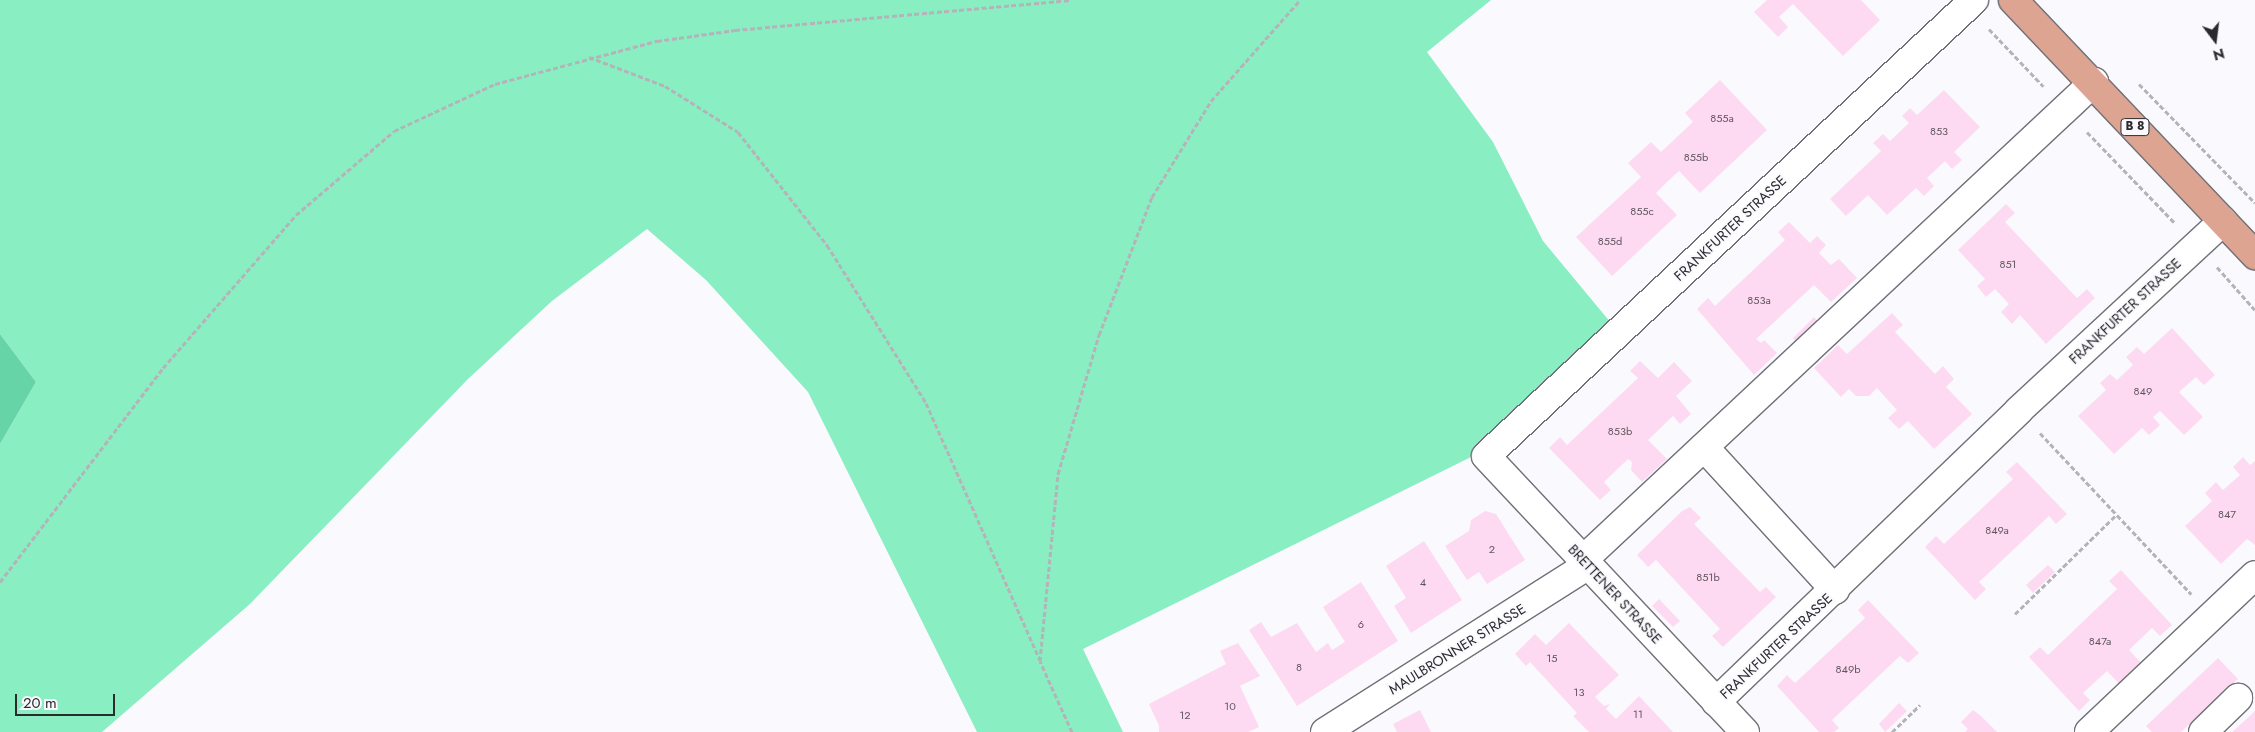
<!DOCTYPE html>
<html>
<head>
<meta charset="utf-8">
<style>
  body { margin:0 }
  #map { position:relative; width:2255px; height:732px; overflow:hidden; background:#fafafe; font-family:Jost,sans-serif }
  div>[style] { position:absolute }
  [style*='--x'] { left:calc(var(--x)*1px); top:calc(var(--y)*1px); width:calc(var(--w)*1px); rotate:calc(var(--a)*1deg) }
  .green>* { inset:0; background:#8aeec3 }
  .forest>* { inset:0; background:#66d4a7 }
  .building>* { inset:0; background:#fddaf1 }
  .path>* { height:3px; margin-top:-1.5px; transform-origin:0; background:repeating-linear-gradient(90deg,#b4b4b8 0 5px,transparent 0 7.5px) }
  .roads { filter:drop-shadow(1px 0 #707078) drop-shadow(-1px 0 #707078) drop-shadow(0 1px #707078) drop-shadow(0 -1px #707078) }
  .minor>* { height:28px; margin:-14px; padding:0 14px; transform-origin:14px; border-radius:14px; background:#fff }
  .major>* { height:28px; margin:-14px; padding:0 14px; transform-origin:14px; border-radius:14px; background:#dda491 }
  span { translate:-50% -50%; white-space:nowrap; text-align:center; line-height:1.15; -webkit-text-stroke:4px #fafafe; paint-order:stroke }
  .number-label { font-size:11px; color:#60575f }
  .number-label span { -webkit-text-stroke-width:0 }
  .shield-label span { padding:1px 4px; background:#fafafe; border:1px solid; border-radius:4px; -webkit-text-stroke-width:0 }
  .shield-label { font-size:12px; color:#2b2b2e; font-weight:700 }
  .street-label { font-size:14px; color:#2b2b2e }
  .north { position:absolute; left:2190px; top:15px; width:50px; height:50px; -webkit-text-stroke:4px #fafafe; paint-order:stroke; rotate:165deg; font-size:14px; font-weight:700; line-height:20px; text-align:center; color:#2b2b2e }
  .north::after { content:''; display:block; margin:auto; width:18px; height:22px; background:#2b2b2e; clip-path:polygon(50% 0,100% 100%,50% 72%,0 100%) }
  .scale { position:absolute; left:15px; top:694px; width:100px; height:22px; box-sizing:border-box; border:2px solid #2b2b2e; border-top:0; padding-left:6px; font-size:15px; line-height:18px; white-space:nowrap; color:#2b2b2e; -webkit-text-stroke:4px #fafafe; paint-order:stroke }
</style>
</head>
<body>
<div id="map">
  <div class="green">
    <i style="clip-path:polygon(0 0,1491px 0,1427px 52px,1493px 142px,1543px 241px,1616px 329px,1469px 458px,1083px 649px,1123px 732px,977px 732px,808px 392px,706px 280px,647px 229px,552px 301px,468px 379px,250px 604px,102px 732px,0 732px,0 444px,36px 382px,0 334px)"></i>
  </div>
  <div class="forest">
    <i style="clip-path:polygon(0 334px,36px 382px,0 444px)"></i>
  </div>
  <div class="building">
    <i style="clip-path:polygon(1767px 0,1861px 0,1880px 20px,1843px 56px,1793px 4px,1779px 17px,1788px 27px,1778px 37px,1754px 12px)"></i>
    <i style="clip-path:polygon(1720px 80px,1767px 130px,1700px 193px,1679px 171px,1667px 182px,1656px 193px,1677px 215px,1612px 276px,1576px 237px,1641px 177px,1628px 163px,1651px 142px,1661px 152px,1693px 122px,1685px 113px)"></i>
    <i style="clip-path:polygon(1944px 90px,1980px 127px,1954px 152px,1962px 160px,1952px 169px,1945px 161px,1927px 178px,1934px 186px,1924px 196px,1916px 188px,1887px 215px,1868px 195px,1846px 216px,1830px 199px,1881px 151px,1873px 143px,1883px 134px,1890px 141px,1909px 123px,1902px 116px,1910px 108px,1917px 115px)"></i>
    <i style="clip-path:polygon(2006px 204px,2015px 213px,2005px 222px,2077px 298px,2087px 289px,2095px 298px,2046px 344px,2020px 315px,2012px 324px,2001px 312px,2009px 304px,1995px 289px,1986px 297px,1977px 286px,1985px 279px,1958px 250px)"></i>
    <i style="clip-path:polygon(1789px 222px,1810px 243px,1817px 236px,1826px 245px,1819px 253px,1831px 265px,1839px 259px,1857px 278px,1831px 302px,1814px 285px,1756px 339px,1761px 343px,1764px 340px,1777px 353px,1754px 375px,1697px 309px,1708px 298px,1715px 306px,1785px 240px,1778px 232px)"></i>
    <i style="clip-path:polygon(1892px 313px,1903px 325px,1895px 332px,1935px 374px,1943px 366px,1954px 379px,1946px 387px,1972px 414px,1934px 449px,1908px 421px,1899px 429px,1888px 418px,1897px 410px,1877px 388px,1869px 396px,1856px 396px,1849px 389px,1841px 397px,1814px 368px,1838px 345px,1847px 354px)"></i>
    <i style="clip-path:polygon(1814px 317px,1821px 325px,1799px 345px,1793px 338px)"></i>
    <i style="clip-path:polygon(2172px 328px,2215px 375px,2204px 385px,2196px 377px,2179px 392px,2203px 417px,2184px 435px,2160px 411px,2153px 417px,2160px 425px,2149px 435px,2142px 428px,2114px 454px,2078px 416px,2106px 390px,2100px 383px,2110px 374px,2117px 380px,2133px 365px,2126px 357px,2137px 347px,2144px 354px)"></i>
    <i style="clip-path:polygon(1640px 361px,1658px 378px,1674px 362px,1692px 381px,1676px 396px,1691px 414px,1680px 424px,1673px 416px,1648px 440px,1667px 459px,1642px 482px,1631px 470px,1632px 462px,1628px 459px,1604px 482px,1611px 490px,1600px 500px,1549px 448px,1560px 437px,1567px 445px,1638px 378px,1630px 371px)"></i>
    <i style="clip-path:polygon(2243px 457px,2250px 465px,2255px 461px,2255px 545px,2247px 539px,2221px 564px,2185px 526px,2212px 501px,2205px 493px,2216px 482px,2223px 490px,2240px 475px,2233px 467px)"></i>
    <i style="clip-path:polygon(2017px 462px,2067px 514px,2056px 524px,2049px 516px,1979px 582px,1986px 589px,1975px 600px,1925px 547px,1936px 536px,1944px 544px,2013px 479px,2006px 472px)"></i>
    <i style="clip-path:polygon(1690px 507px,1701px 518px,1694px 524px,1760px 592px,1766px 587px,1776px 597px,1723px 647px,1712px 636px,1720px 629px,1656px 560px,1648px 567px,1637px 555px,1682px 511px)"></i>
    <i style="clip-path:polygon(1485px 511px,1496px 514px,1525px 560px,1487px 584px,1479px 572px,1467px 580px,1445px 546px,1469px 531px,1471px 520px)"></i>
    <i style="clip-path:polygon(1424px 541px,1462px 600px,1411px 633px,1394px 606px,1406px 598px,1386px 566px)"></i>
    <i style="clip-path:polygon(2048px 565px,2055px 572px,2033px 593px,2026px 585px)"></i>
    <i style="clip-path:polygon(2121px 570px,2172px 625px,2160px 636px,2152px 628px,2129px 650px,2146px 668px,2124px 689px,2107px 671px,2083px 693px,2090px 700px,2079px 711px,2029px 657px,2040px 647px,2048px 655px,2117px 589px,2109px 581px)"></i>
    <i style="clip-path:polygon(1361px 582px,1398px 641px,1297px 706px,1249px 630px,1261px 622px,1271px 637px,1297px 623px,1316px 652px,1328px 643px,1332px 650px,1345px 642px,1323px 607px)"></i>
    <i style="clip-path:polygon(1659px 599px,1680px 621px,1673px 627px,1652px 606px)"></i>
    <i style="clip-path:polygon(1868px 600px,1919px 653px,1908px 663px,1900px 656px,1832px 720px,1839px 728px,1834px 732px,1819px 732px,1777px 686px,1787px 675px,1795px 683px,1865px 618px,1858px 610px)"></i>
    <i style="clip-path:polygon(1569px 623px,1619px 675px,1595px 697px,1604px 706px,1610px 704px,1606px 709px,1616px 719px,1639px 696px,1673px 732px,1589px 732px,1573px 716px,1577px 713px,1553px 687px,1530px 662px,1526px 666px,1515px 654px,1535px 634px,1546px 645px)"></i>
    <i style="clip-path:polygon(1238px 643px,1260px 676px,1240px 686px,1259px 727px,1248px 732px,1159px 732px,1159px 726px,1149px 704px,1226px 664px,1220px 651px)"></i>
    <i style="clip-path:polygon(2218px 658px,2238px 679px,2181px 732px,2152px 732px,2146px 726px)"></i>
    <i style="clip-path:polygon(1899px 703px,1907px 711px,1885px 732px,1879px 724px)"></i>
    <i style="clip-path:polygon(1420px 710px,1431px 732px,1397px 732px,1393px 724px)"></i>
    <i style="clip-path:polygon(1973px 710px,1981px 716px,1997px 732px,1965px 732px,1968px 729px,1961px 722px)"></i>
    <i style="clip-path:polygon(2255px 711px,2255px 732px,2232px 732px,2252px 714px)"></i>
  </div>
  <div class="path">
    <i style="--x:1989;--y:29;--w:79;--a:46.5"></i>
    <i style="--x:589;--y:57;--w:81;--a:20.9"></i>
    <i style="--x:665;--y:86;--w:86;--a:32.2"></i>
    <i style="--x:738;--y:132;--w:144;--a:51.8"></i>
    <i style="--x:827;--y:245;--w:186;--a:57.9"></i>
    <i style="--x:926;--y:403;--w:281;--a:66.1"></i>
    <i style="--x:2139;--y:84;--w:166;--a:45.7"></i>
    <i style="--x:2087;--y:132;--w:127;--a:46"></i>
    <i style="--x:2217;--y:267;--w:57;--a:48.5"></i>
    <i style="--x:2040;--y:433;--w:221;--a:46.8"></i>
    <i style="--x:0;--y:582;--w:269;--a:-52.7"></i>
    <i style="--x:163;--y:368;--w:203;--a:-49"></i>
    <i style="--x:296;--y:215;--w:129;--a:-40.6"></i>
    <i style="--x:394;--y:131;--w:111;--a:-25"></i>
    <i style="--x:495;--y:84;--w:168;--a:-14.9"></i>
    <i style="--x:657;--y:41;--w:79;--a:-8"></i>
    <i style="--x:735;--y:30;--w:337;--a:-5.1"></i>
    <i style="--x:2015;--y:614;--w:140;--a:-44.4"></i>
    <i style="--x:1072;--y:732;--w:78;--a:-114.3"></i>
    <i style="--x:1040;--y:661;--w:188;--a:-84.5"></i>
    <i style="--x:1058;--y:474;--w:145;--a:-73.6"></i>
    <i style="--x:1099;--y:335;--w:148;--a:-69"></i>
    <i style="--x:1152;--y:197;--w:113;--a:-58.4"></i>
    <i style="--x:1211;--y:101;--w:135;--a:-48.6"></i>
    <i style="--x:1892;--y:732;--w:39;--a:-44"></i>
  </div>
  <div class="roads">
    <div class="minor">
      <i style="--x:1704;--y:447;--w:194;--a:47.5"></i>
      <i style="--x:1583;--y:560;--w:700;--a:-43.09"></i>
      <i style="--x:1716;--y:702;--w:421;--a:-43.9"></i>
      <i style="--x:2019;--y:410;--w:278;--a:-42.8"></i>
      <i style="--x:1325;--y:732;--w:312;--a:-32.4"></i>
      <i style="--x:1745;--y:732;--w:378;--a:-133.2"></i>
      <i style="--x:1486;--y:456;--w:668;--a:-43.06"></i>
      <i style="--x:2089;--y:732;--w:228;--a:-43.4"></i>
      <i style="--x:2203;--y:732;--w:49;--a:-44.2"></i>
    </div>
    <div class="major">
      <i style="--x:2013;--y:0;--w:352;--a:46.5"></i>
    </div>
  </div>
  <div class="number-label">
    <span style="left:1722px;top:118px">855a</span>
    <span style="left:1939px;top:131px">853</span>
    <span style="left:1696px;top:157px">855b</span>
    <span style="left:1642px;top:211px">855c</span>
    <span style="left:1610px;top:241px">855d</span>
    <span style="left:2008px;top:264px">851</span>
    <span style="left:1759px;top:300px">853a</span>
    <span style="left:2143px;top:391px">849</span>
    <span style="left:1620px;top:431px">853b</span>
    <span style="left:2227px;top:514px">847</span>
    <span style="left:1997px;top:530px">849a</span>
    <span style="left:1492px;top:549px">2</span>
    <span style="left:1708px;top:577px">851b</span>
    <span style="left:1423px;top:582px">4</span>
    <span style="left:1361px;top:624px">6</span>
    <span style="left:2100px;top:641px">847a</span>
    <span style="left:1552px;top:658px">15</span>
    <span style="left:1299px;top:667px">8</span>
    <span style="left:1848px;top:669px">849b</span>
    <span style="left:1579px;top:692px">13</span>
    <span style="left:1230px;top:706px">10</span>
    <span style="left:1638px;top:714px">11</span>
    <span style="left:1185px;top:715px">12</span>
  </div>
  <div class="shield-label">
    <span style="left:2135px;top:127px">B 8</span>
  </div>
  <div class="street-label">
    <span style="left:1730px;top:228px;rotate:-43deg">FRANKFURTER STRASSE</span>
    <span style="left:2125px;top:311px;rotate:-43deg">FRANKFURTER STRASSE</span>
    <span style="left:1615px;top:594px;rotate:47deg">BRETTENER STRASSE</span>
    <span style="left:1776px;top:646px;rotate:-43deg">FRANKFURTER STRASSE</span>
    <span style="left:1457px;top:649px;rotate:-32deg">MAULBRONNER STRASSE</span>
  </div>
  <div class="north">N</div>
  <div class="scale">20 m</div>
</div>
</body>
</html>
